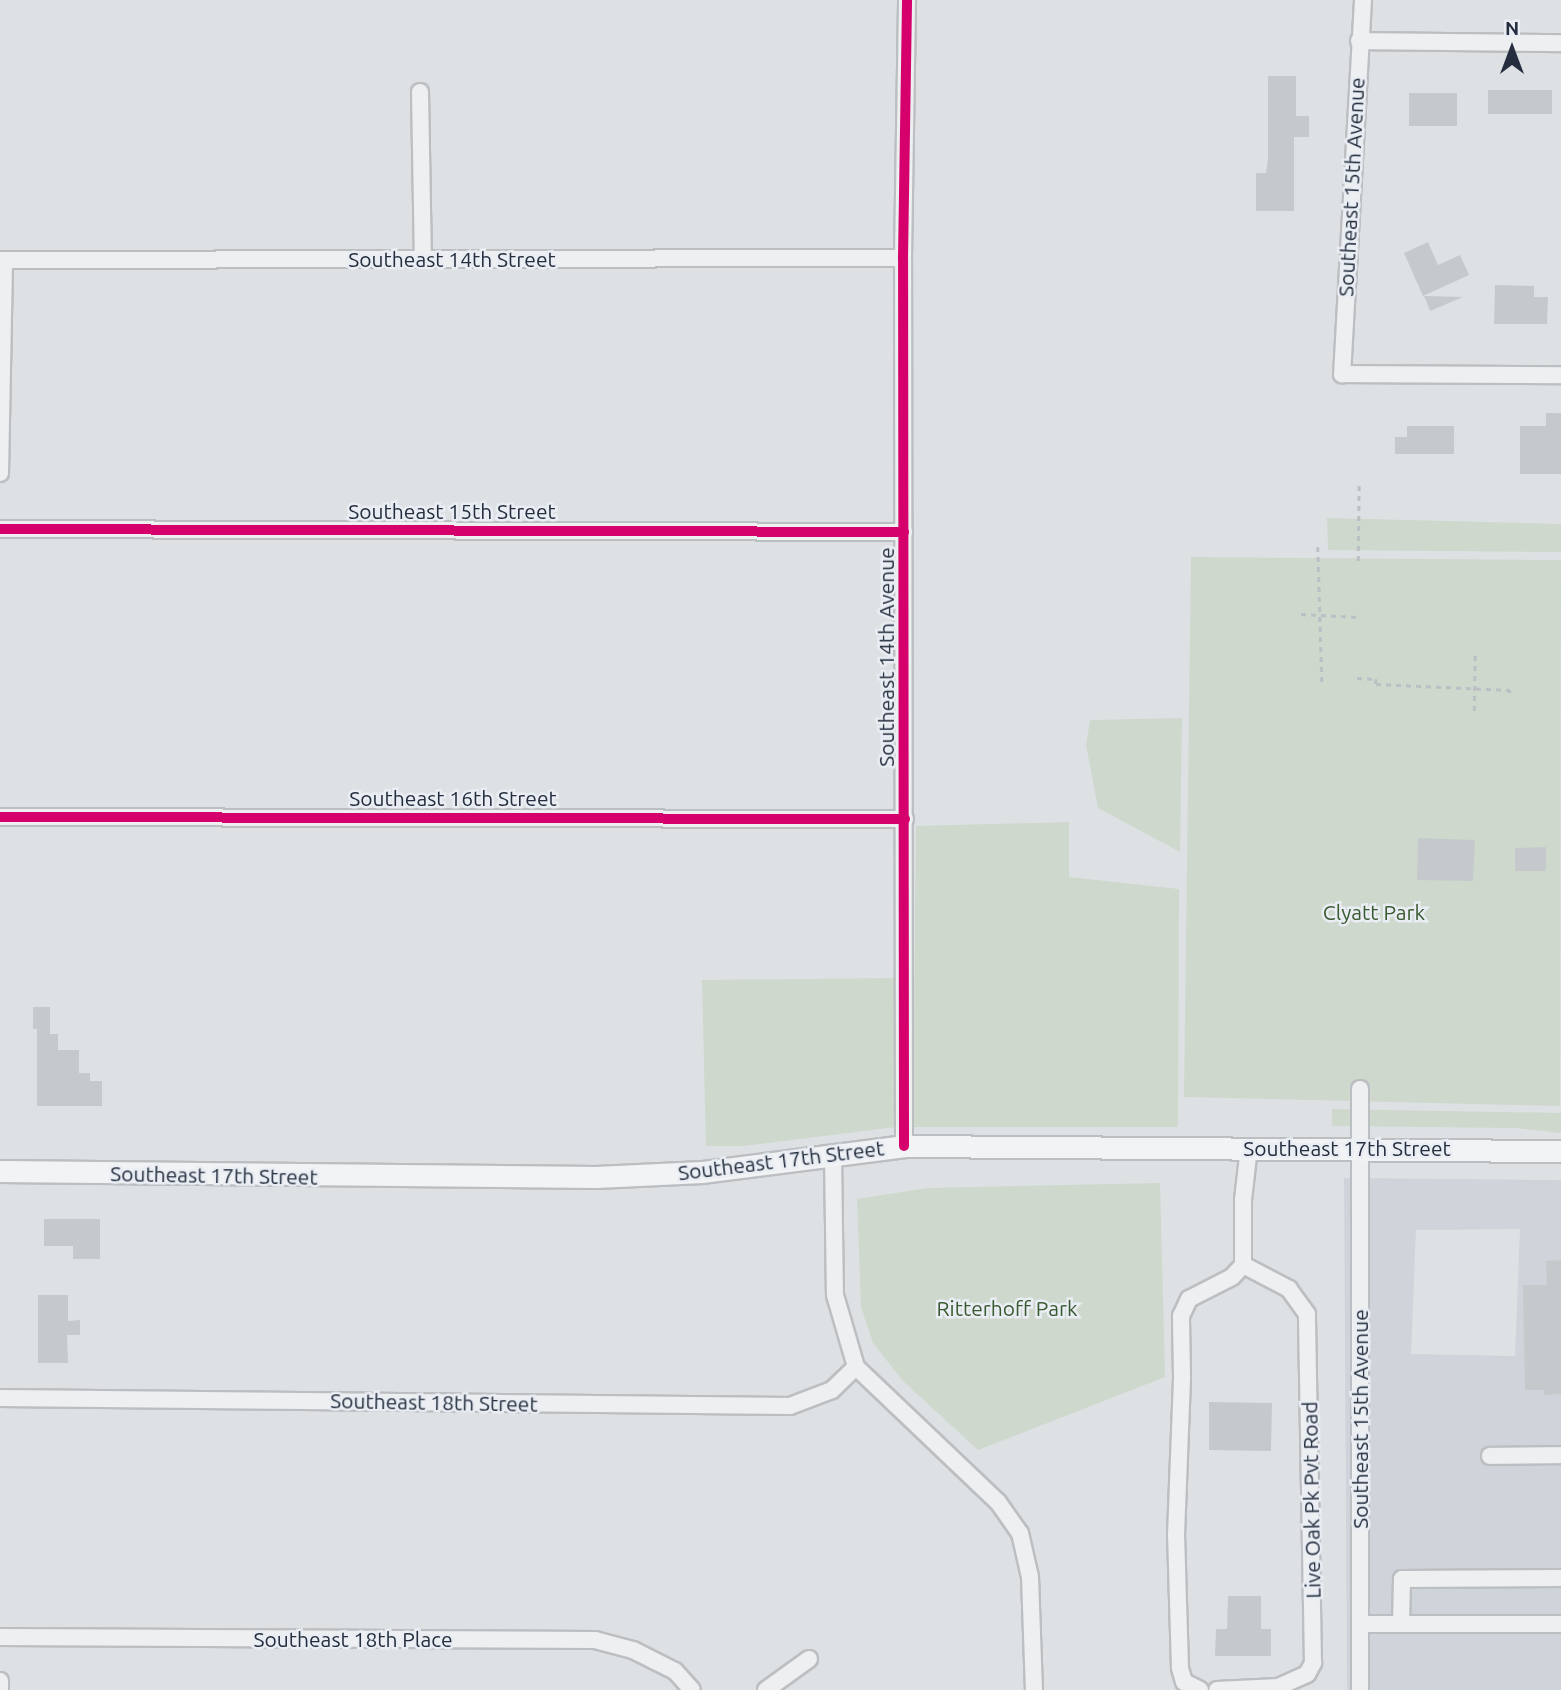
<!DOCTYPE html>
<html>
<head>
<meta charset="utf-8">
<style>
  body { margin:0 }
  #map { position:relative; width:1561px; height:1690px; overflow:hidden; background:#dee1e4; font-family:Ubuntu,sans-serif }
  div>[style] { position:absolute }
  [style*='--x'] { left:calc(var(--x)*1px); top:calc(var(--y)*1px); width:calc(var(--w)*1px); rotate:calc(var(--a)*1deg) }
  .built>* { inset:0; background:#cfd4db }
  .green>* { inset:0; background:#ced8cd }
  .building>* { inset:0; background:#c6c9cc }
  .path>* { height:2.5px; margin-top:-1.25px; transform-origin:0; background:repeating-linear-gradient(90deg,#bcbfc4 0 5px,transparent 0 10px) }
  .roads { filter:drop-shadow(2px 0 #bcbfc2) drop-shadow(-2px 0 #bcbfc2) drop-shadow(0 2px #bcbfc2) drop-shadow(0 -2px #bcbfc2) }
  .minor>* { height:16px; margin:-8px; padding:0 8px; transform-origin:8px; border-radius:8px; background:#edeff0 }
  .major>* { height:21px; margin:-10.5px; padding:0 10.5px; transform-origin:10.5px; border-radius:10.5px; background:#f2f3f4 }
  .cycleway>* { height:10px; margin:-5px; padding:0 5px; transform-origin:5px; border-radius:5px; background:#d6006c }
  span { translate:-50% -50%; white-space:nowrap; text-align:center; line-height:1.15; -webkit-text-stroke:5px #eaeef4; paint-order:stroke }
  .street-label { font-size:21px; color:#242e3e }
  .park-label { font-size:21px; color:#395a30 }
  .north { position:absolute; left:1477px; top:14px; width:70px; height:70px; -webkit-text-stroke:5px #eaeef4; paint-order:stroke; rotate:0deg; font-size:19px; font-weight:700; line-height:28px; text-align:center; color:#242e3e }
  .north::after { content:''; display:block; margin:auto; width:24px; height:32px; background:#242e3e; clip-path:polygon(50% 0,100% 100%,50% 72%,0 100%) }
</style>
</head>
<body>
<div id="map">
  <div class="built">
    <i style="clip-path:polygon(evenodd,1344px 1178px,1561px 1180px,1561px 1690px,1347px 1690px,1344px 1178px,1520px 1229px,1515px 1356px,1411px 1354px,1416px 1230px,1520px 1229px)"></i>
  </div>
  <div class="green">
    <i style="clip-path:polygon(1327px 518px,1561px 524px,1561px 552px,1328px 550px)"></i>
    <i style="clip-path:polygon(1191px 557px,1561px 560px,1560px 1106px,1184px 1097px)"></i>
    <i style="clip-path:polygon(1182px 718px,1180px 852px,1098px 808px,1086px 745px,1090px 720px)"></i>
    <i style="clip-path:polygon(1069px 822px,1069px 877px,1179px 889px,1178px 1127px,913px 1127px,916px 826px)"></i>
    <i style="clip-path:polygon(896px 978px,896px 1127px,743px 1146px,706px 1146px,702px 980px)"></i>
    <i style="clip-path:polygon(1332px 1109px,1561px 1113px,1561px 1133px,1515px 1128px,1332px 1126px)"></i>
    <i style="clip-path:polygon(1160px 1183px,1165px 1377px,978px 1450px,903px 1381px,873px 1343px,861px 1307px,857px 1199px,928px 1188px)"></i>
  </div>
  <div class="building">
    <i style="clip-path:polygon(1268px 76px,1296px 76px,1296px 116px,1309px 116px,1309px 137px,1294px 137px,1294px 211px,1256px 211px,1256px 173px,1266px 173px,1268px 159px)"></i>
    <i style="clip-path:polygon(1488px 90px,1552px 90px,1552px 114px,1488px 114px)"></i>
    <i style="clip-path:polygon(1409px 93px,1457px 93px,1457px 126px,1409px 126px)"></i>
    <i style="clip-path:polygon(1428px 242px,1438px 265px,1460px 255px,1469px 275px,1423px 296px,1404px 253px)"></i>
    <i style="clip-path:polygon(1495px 285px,1534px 286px,1534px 297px,1548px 297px,1547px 324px,1494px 324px)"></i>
    <i style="clip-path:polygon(1424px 296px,1463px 297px,1430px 311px)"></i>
    <i style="clip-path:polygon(1546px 413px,1561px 413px,1561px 474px,1520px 474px,1520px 426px,1546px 426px)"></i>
    <i style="clip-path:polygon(1407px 426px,1454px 426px,1454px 454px,1395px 454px,1395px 437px,1407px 437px)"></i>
    <i style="clip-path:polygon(1418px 838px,1475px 840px,1473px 881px,1417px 880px)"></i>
    <i style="clip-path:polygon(1546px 847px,1546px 871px,1515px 871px,1515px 848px)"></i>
    <i style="clip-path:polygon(33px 1007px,50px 1007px,50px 1034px,58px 1034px,58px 1050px,79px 1050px,79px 1073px,90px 1073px,90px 1081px,102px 1081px,102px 1106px,37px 1106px,37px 1029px,33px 1029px)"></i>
    <i style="clip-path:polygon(44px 1219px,100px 1219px,100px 1259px,73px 1259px,73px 1246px,44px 1246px)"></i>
    <i style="clip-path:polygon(1561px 1260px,1561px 1394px,1544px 1395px,1544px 1390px,1525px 1390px,1523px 1285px,1547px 1285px,1546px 1261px)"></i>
    <i style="clip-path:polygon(38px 1295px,68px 1295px,68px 1321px,80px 1320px,80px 1335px,67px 1335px,68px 1363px,38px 1363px)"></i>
    <i style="clip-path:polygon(1209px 1402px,1272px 1403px,1271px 1451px,1209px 1450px)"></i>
    <i style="clip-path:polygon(1228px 1596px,1261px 1596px,1261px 1629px,1271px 1629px,1271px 1656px,1215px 1656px,1216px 1629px,1227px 1629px)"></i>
  </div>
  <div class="path">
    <i style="--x:1318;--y:547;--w:135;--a:88.3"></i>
    <i style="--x:1358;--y:561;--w:79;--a:-89.3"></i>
    <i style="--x:1301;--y:614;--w:57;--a:3"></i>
    <i style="--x:1357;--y:678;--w:19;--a:3"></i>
    <i style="--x:1376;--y:679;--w:5;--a:90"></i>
    <i style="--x:1376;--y:684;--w:134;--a:2.6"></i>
    <i style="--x:1510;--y:690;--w:3;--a:90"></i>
    <i style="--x:1474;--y:711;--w:60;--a:-89"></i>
  </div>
  <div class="roads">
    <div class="minor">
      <i style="--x:1363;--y:0;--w:375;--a:93.2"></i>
      <i style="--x:1342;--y:374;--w:219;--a:0.3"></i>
      <i style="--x:1359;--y:41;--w:202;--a:0.6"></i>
      <i style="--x:420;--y:92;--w:167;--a:89"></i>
      <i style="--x:0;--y:260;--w:903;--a:-0.13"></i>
      <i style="--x:0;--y:473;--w:213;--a:-88.9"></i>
      <i style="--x:0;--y:529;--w:904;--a:0.19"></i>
      <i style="--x:0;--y:817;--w:905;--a:0.13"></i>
      <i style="--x:1360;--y:1089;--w:601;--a:90"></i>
      <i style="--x:904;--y:1146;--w:888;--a:-90.06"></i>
      <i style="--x:903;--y:258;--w:258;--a:-89.1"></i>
      <i style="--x:833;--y:1156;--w:139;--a:89.2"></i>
      <i style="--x:835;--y:1295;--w:75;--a:73.7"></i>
      <i style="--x:856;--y:1367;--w:196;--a:43.6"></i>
      <i style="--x:998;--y:1502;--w:38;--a:55"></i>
      <i style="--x:1020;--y:1533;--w:45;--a:77.2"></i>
      <i style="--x:1030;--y:1577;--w:113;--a:88"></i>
      <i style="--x:0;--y:1398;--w:790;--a:0.58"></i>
      <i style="--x:790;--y:1406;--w:45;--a:-20.9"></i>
      <i style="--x:832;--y:1390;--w:33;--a:-44"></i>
      <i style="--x:1490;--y:1456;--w:71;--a:-0.8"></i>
      <i style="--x:1360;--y:1624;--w:201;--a:0"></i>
      <i style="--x:1401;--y:1624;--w:45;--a:-88.7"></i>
      <i style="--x:1402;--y:1579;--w:159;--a:-0.4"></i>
      <i style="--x:0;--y:1637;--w:595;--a:0.29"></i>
      <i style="--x:595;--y:1640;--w:39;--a:15"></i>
      <i style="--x:633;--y:1650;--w:47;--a:26.6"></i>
      <i style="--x:675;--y:1671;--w:25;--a:48"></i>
      <i style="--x:0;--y:1681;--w:9;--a:90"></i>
      <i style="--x:766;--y:1690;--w:53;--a:-35.8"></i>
      <i style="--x:1200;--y:1690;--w:18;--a:-153"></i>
      <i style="--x:1184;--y:1682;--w:15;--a:-106"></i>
      <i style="--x:1180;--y:1668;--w:133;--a:-91.7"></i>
      <i style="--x:1176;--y:1535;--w:159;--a:-87.8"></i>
      <i style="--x:1182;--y:1376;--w:60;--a:-91"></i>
      <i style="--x:1181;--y:1316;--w:19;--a:-65"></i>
      <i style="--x:1189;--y:1299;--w:48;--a:-27.1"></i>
      <i style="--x:1232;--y:1277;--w:16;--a:-47"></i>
      <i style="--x:1243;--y:1265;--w:65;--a:-90"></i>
      <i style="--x:1243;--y:1200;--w:53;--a:-83.5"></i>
      <i style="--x:1217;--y:1690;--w:61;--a:-2.8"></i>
      <i style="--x:1278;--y:1687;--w:32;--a:-24"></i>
      <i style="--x:1307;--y:1674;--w:13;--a:-61"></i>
      <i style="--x:1313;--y:1663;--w:349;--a:-91"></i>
      <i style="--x:1307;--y:1314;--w:31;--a:-126"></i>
      <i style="--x:1289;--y:1289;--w:52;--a:-152.4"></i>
    </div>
    <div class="major">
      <i style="--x:0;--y:1171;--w:596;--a:0.58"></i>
      <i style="--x:596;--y:1177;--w:106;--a:-2.7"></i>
      <i style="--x:702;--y:1172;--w:204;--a:-7.3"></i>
      <i style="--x:904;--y:1146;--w:657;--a:0.44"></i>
    </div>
  </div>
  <div class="cycleway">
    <i style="--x:0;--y:529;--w:904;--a:0.19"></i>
    <i style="--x:0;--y:817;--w:905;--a:0.13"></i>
    <i style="--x:904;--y:1146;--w:888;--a:-90.06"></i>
    <i style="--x:903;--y:258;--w:258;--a:-89.1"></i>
  </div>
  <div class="street-label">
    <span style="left:1351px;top:187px;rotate:-87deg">Southeast 15th Avenue</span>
    <span style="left:452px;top:259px">Southeast 14th Street</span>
    <span style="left:452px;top:511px">Southeast 15th Street</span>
    <span style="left:886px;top:657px;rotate:-90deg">Southeast 14th Avenue</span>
    <span style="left:453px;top:798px">Southeast 16th Street</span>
    <span style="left:1347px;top:1148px">Southeast 17th Street</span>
    <span style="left:781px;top:1160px;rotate:-7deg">Southeast 17th Street</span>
    <span style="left:214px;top:1175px;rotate:1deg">Southeast 17th Street</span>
    <span style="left:434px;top:1402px;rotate:1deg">Southeast 18th Street</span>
    <span style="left:1360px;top:1419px;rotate:-90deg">Southeast 15th Avenue</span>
    <span style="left:1311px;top:1500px;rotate:-91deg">Live Oak Pk Pvt Road</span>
    <span style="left:353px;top:1639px">Southeast 18th Place</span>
  </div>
  <div class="park-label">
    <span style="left:1374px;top:912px">Clyatt Park</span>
    <span style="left:1007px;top:1308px">Ritterhoff Park</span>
  </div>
  <div class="north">N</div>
</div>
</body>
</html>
